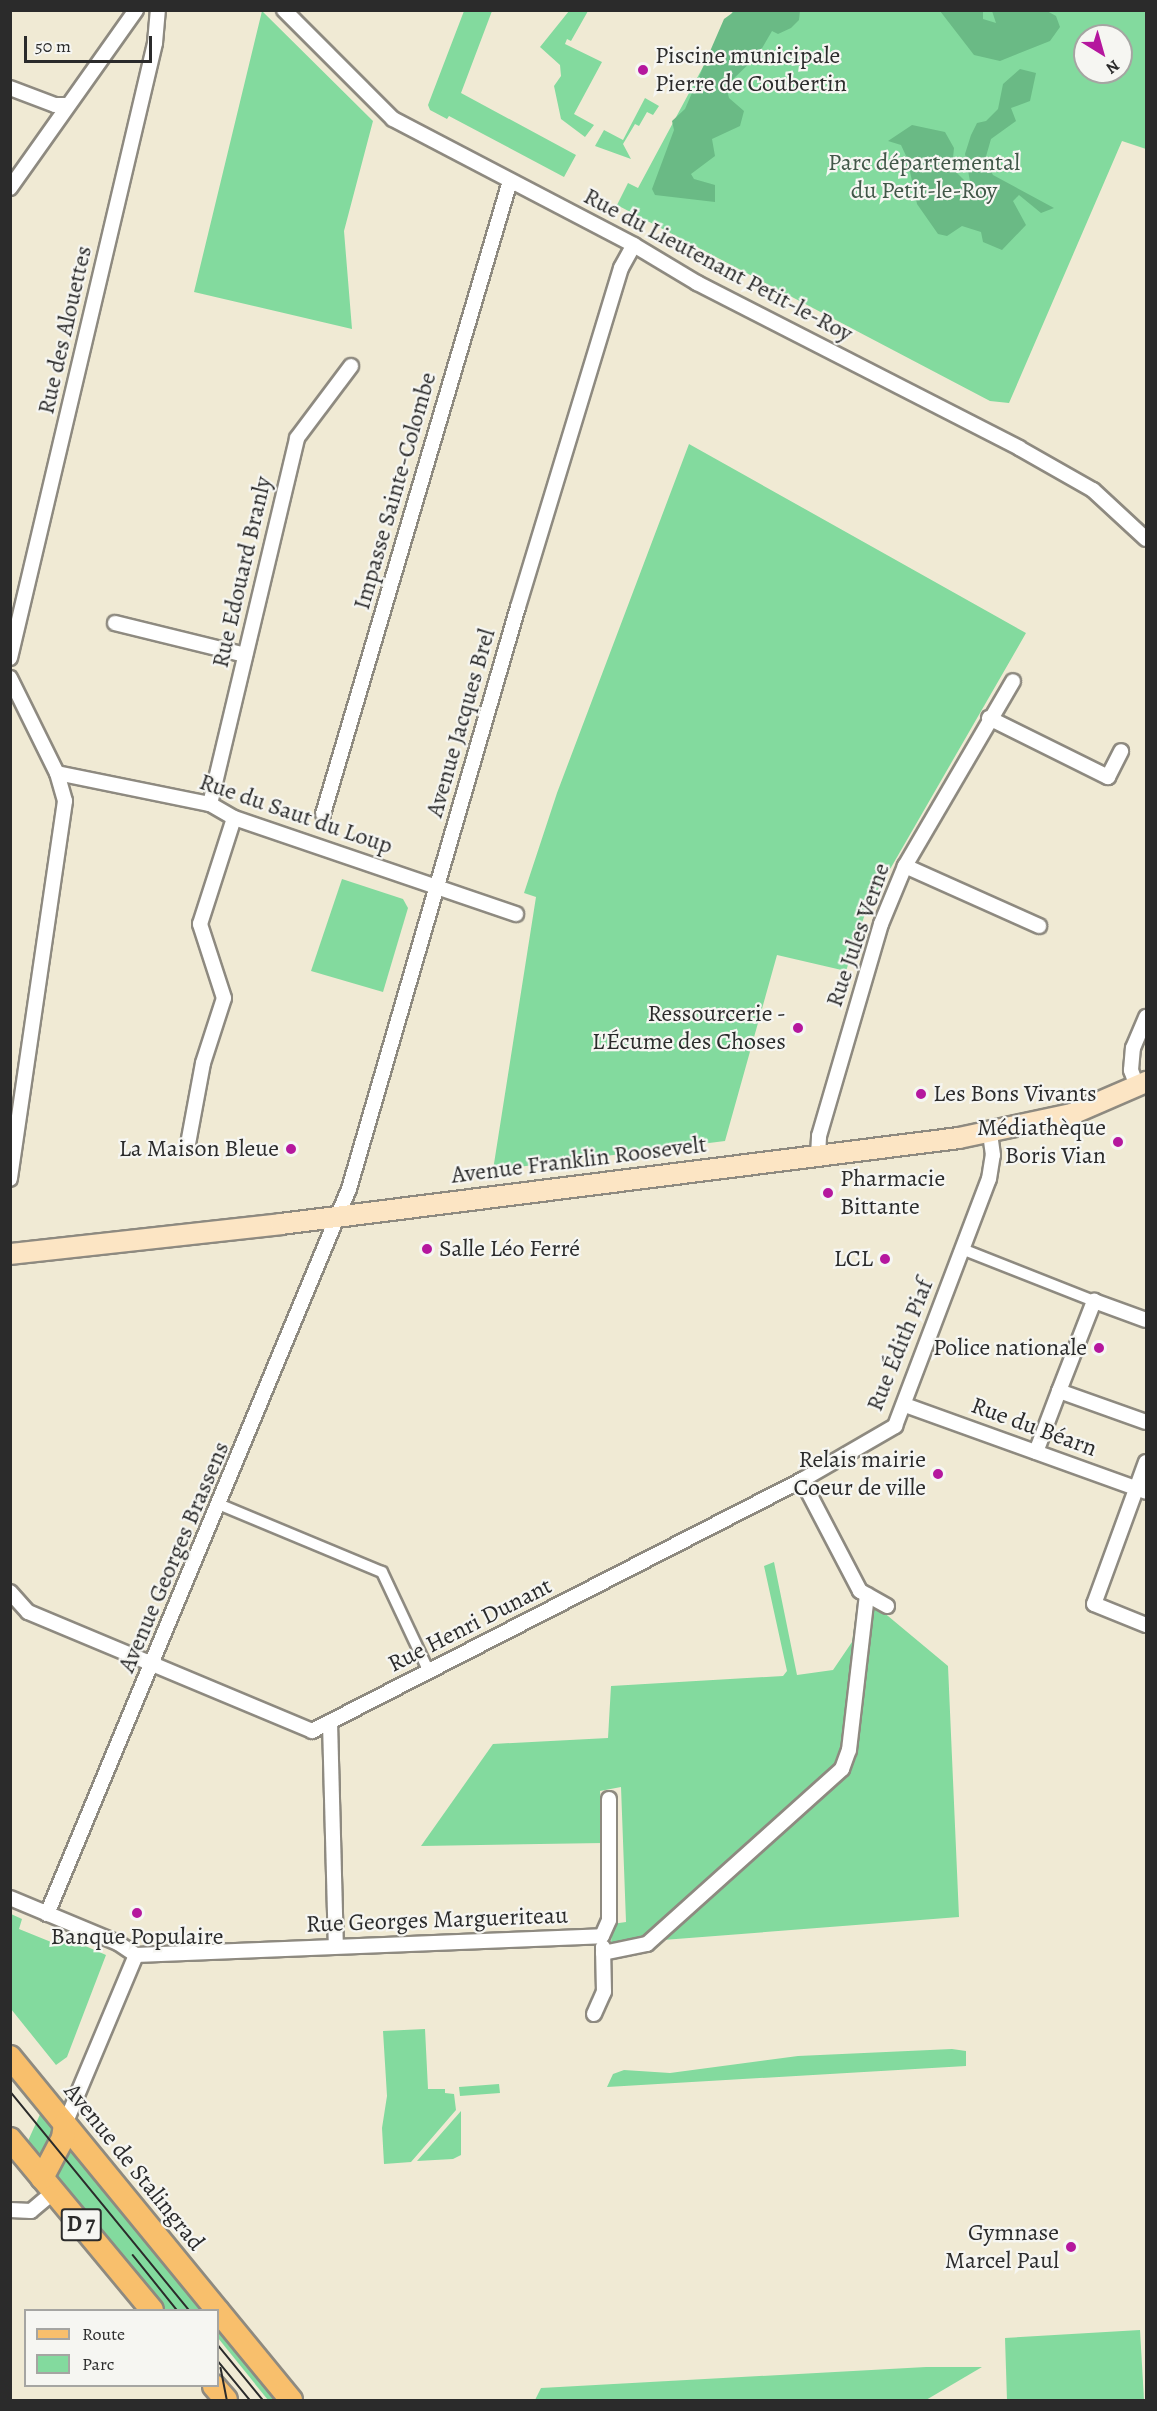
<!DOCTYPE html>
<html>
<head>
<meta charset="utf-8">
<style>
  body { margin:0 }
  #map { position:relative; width:1157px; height:2411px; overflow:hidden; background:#f0ead4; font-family:Alegreya,serif }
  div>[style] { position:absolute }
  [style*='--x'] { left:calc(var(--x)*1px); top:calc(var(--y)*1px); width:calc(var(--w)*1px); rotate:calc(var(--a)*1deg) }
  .green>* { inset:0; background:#83da9e }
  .forest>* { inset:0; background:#6aba85 }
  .roads { filter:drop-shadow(2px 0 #8e8a80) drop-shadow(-2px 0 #8e8a80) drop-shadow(0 2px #8e8a80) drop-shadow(0 -2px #8e8a80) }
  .pedestrian>* { height:10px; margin:-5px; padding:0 5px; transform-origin:5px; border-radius:5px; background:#fff }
  .minor>* { height:14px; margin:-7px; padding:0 7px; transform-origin:7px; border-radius:7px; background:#fff }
  .secondary>* { height:20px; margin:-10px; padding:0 10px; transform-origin:10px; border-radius:10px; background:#fce5c4 }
  .primary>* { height:22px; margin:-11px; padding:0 11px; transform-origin:11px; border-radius:11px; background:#f8bf6c }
  .tram>* { height:1.5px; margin:-0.75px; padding:0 0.75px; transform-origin:0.75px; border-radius:0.75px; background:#2b2b2b }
  .dots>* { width:16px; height:16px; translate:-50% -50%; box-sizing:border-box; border:3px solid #f6f6f2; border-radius:50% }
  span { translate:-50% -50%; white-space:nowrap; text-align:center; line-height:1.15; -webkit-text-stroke:4.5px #f6f6f2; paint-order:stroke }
  .shield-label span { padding:2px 4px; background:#f6f6f2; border:2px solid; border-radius:4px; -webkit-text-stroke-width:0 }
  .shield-label { font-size:22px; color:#2b2b2b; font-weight:700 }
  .poi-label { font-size:24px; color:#2b2b2b }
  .left { translate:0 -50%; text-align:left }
  .right { translate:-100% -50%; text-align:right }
  .park-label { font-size:24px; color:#415748 }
  .street-label { font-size:24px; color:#2b2b2b }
  .frame { position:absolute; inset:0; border:12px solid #2b2b2b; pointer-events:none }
  .legend { position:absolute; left:24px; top:2309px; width:195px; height:78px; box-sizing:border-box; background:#f6f6f2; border:2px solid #a5a5a2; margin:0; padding:8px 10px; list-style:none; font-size:18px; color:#2b2b2b }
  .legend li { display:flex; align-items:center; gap:12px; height:30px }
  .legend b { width:30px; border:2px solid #a5a5a2 }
  .north { position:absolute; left:1073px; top:24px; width:60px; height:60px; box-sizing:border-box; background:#f6f6f2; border:2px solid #a5a5a2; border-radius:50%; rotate:143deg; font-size:16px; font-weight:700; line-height:24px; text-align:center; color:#2b2b2b }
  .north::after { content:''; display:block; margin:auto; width:21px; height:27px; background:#b5179e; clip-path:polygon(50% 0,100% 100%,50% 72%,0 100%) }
  .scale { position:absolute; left:24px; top:36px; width:128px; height:27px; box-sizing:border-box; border:3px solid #2b2b2b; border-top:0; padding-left:8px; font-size:18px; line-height:21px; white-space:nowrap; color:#2b2b2b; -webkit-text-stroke:4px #f6f6f2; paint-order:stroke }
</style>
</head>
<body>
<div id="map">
  <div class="green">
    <i style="clip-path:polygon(262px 11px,373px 121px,344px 231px,352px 329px,194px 292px)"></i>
    <i style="clip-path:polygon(464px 11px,492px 11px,461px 93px,576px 155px,564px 177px,449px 116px,447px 119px,430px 110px,428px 105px)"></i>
    <i style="clip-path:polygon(569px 11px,588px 11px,571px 41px,567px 39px,565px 44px,602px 62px,574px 114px,594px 125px,585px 137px,561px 119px,554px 86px,561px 76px,560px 65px,540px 47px)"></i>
    <i style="clip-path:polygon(evenodd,733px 11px,1146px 11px,1146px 149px,1122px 141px,1009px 403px,990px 401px,617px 205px,628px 183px,638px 188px,733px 11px,1085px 36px,1121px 36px,1121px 72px,1085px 72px,1085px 36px)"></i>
    <i style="clip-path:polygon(645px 98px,659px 106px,653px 115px,647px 112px,639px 126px,635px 124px,623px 144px,631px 159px,595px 146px,604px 130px,623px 140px)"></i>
    <i style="clip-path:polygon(689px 444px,1026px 633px,866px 911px,846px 971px,777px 955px,725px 1141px,493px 1170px,536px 897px,524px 893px,557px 793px)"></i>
    <i style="clip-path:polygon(342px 879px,403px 899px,408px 908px,383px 992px,311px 971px)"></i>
    <i style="clip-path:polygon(774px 1562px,797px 1675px,833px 1670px,852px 1642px,857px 1607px,871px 1610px,876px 1606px,948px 1666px,959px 1917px,611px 1944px,612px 1924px,626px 1922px,621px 1787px,600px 1791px,603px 1843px,421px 1846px,493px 1744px,608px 1738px,611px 1686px,783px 1676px,787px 1671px,764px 1566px)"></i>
    <i style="clip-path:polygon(11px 1914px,22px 1919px,19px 1929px,56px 1944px,60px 1935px,106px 1955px,67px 2057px,56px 2065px,11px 2009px)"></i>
    <i style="clip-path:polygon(425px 2029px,428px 2089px,445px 2089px,445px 2093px,454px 2094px,456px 2110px,411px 2162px,384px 2164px,382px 2128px,387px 2096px,383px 2031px)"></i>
    <i style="clip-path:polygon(952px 2049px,966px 2051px,966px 2066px,607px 2087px,613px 2074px,624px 2070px,670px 2073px,798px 2056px)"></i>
    <i style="clip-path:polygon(499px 2084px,500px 2093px,460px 2096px,459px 2087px)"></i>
    <i style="clip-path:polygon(42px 2110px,55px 2125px,41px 2159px,27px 2143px)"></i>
    <i style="clip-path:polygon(461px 2111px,461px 2155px,453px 2159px,417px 2161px)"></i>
    <i style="clip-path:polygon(71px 2145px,207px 2310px,162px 2310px,56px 2180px)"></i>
    <i style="clip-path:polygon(218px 2323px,281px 2400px,268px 2400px,218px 2338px)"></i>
    <i style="clip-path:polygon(1140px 2330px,1144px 2400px,1007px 2400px,1005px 2338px)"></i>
    <i style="clip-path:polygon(926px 2367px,982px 2367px,926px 2400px,535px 2400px,541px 2388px)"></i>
  </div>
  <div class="forest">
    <i style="clip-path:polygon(735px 11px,800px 11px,799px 20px,791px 28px,778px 34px,772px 31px,758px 55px,726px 86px,729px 98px,744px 111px,740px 126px,712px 139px,715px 156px,691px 174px,694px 179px,715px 185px,715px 202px,655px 195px,652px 189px,674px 130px,672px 121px,685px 109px,724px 19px)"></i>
    <i style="clip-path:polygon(940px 11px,983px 11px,983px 19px,996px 23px,992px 11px,1047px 11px,1056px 16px,1060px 27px,1050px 41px,1000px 61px,974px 55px)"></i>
    <i style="clip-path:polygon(1020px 69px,1036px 73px,1030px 101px,1011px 108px,1016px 121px,991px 139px,985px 160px,993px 175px,1054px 208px,1041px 213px,1019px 195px,1013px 201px,1026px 225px,1002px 250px,983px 242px,981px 232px,962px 226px,947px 236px,938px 234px,917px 204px,907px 158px,901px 145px,888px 141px,912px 125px,945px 132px,954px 148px,952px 168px,971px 187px,965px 154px,971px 135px,977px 123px,986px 121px,998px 109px,1003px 84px)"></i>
  </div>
  <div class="roads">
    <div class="pedestrian">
      <i style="--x:962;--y:1249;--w:142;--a:21.5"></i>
      <i style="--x:221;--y:1505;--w:174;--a:22.6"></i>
      <i style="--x:382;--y:1572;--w:110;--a:64.8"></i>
    </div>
    <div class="minor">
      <i style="--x:284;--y:10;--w:154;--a:45"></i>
      <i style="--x:393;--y:119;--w:272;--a:27.6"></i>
      <i style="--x:634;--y:245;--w:74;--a:31.1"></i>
      <i style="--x:697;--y:283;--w:362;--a:27.1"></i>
      <i style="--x:1019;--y:448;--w:85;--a:29.6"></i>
      <i style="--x:1093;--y:490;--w:72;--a:42.8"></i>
      <i style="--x:10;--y:88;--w:48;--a:20.7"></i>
      <i style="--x:55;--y:105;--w:11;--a:0"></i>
      <i style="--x:10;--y:188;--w:218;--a:-54.7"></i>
      <i style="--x:115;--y:623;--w:134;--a:13.8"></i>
      <i style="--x:10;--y:658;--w:632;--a:-76.73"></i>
      <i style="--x:155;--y:43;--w:33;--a:-85"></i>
      <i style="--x:10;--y:678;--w:106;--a:63.7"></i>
      <i style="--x:57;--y:773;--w:29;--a:74"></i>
      <i style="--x:65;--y:801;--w:382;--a:98.3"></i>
      <i style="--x:989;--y:718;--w:133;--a:26.4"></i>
      <i style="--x:1108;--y:777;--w:29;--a:-63"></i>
      <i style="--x:57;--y:773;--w:156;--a:11.5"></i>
      <i style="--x:210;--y:804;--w:28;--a:30"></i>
      <i style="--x:234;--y:818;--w:298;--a:18.8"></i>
      <i style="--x:210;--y:804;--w:376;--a:-76.6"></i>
      <i style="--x:297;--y:438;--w:90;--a:-53.1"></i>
      <i style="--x:323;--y:814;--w:660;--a:-73.54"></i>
      <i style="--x:905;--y:866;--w:147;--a:24.1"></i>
      <i style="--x:1137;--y:1086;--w:17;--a:-111"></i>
      <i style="--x:1131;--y:1070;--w:22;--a:-85"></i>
      <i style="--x:1133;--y:1048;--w:34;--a:-67"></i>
      <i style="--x:188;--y:1144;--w:82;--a:-79.5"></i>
      <i style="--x:203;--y:1063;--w:68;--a:-72.1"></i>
      <i style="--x:224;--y:998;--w:78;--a:-108"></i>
      <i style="--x:200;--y:924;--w:111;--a:-72.2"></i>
      <i style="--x:818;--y:1156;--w:20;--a:-87"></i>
      <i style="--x:819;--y:1136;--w:221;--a:-73.7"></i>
      <i style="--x:881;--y:924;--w:63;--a:-67.5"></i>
      <i style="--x:905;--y:866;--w:214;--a:-59.7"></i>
      <i style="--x:1059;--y:1391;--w:97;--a:-68.7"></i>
      <i style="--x:1094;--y:1301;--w:55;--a:20.1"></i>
      <i style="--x:905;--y:1405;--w:256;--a:19.8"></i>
      <i style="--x:1036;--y:1452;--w:65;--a:-69.3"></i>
      <i style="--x:1059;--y:1391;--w:92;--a:19.6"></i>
      <i style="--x:1146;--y:1462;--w:151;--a:110.1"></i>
      <i style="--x:1094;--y:1604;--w:56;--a:22"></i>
      <i style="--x:10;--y:1592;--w:27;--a:48"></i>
      <i style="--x:28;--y:1612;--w:308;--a:22.7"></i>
      <i style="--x:312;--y:1731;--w:551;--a:-27.12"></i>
      <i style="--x:887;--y:1606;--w:31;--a:-151"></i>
      <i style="--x:860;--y:1591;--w:125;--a:-117.6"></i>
      <i style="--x:802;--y:1480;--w:108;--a:-30.1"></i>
      <i style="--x:895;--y:1426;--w:264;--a:-69.2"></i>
      <i style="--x:989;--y:1179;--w:24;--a:-81"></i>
      <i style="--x:993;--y:1155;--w:22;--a:-98"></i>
      <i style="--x:330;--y:1722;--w:224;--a:88.5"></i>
      <i style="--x:10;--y:1898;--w:117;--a:22.6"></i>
      <i style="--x:118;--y:1943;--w:22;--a:34"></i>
      <i style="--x:136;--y:1955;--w:183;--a:112.8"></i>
      <i style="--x:47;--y:1914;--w:785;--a:-67.39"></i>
      <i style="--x:349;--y:1189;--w:606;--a:-73.81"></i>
      <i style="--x:518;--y:607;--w:354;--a:-73.1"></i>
      <i style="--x:621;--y:268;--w:26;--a:-61"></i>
      <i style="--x:603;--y:1953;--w:45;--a:-11.6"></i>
      <i style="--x:647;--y:1944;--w:262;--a:-41.9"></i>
      <i style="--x:842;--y:1769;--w:20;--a:-70"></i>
      <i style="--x:849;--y:1750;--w:156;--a:-83.4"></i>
      <i style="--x:136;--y:1955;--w:466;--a:-2.3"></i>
      <i style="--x:602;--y:1936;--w:17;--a:-66"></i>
      <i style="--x:609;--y:1920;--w:121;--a:-90"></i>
      <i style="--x:594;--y:2014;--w:24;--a:-66"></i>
      <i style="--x:604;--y:1992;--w:45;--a:-91.3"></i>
      <i style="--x:10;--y:2210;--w:21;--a:3"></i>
      <i style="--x:31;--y:2211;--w:30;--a:-40"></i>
    </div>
    <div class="secondary">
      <i style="--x:10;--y:1254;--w:273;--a:-6.3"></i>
      <i style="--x:281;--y:1224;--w:683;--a:-7.23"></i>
      <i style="--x:959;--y:1138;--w:116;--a:-12"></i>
      <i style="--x:1072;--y:1114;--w:81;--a:-23.4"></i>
    </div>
    <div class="primary">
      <i style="--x:10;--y:2057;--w:327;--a:50.7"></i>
      <i style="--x:10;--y:2139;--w:222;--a:50.3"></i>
      <i style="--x:42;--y:2178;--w:45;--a:-62.3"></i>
      <i style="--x:63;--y:2138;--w:14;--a:-82"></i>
      <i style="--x:218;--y:2311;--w:115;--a:50.6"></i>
      <i style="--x:214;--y:2386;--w:18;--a:49"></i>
    </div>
  </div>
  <div class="tram">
    <i style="--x:10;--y:2091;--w:283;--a:50.7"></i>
    <i style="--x:133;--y:2255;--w:70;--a:51.3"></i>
    <i style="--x:218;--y:2345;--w:71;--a:50.7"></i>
    <i style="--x:218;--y:2361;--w:50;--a:50.6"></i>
    <i style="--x:221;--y:2368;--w:33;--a:79"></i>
  </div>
  <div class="dots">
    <i style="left:643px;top:70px;background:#b5179e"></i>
    <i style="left:798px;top:1028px;background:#b5179e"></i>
    <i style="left:921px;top:1094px;background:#b5179e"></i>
    <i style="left:1118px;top:1142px;background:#b5179e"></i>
    <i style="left:291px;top:1149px;background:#b5179e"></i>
    <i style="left:828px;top:1193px;background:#b5179e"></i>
    <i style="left:427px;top:1249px;background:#b5179e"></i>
    <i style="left:885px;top:1259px;background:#b5179e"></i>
    <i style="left:1099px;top:1348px;background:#b5179e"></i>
    <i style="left:938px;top:1474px;background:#b5179e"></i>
    <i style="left:137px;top:1913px;background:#b5179e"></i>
    <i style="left:1071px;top:2247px;background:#b5179e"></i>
  </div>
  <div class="shield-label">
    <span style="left:81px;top:2225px">D 7</span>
  </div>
  <div class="poi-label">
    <span class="left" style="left:655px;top:70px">Piscine municipale<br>Pierre de Coubertin</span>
    <span class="right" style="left:786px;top:1028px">Ressourcerie -<br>L'Écume des Choses</span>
    <span class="left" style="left:933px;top:1094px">Les Bons Vivants</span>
    <span class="right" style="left:1106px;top:1142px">Médiathèque<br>Boris Vian</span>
    <span class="right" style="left:279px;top:1149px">La Maison Bleue</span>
    <span class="left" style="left:840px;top:1193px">Pharmacie<br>Bittante</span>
    <span class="left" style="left:439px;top:1249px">Salle Léo Ferré</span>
    <span class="right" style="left:873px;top:1259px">LCL</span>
    <span class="right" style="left:1087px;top:1348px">Police nationale</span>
    <span class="right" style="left:926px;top:1474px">Relais mairie<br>Coeur de ville</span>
    <span style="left:137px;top:1937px">Banque Populaire</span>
    <span class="right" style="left:1059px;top:2247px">Gymnase<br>Marcel Paul</span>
  </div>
  <div class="park-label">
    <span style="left:924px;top:177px">Parc départemental<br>du Petit-le-Roy</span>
  </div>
  <div class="street-label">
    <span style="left:718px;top:265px;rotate:28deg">Rue du Lieutenant Petit-le-Roy</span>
    <span style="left:65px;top:330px;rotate:-77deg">Rue des Alouettes</span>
    <span style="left:395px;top:491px;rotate:-74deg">Impasse Sainte-Colombe</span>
    <span style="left:242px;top:572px;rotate:-77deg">Rue Edouard Branly</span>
    <span style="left:461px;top:723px;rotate:-74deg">Avenue Jacques Brel</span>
    <span style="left:296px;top:814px;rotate:19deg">Rue du Saut du Loup</span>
    <span style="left:858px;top:935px;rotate:-71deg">Rue Jules Verne</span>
    <span style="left:579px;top:1160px;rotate:-7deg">Avenue Franklin Roosevelt</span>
    <span style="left:900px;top:1345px;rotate:-68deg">Rue Édith Piaf</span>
    <span style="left:1034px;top:1427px;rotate:20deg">Rue du Béarn</span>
    <span style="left:174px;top:1557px;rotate:-67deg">Avenue Georges Brassens</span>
    <span style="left:470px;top:1625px;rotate:-27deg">Rue Henri Dunant</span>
    <span style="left:437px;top:1920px;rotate:-2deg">Rue Georges Margueriteau</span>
    <span style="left:134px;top:2167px;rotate:51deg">Avenue de Stalingrad</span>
  </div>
  <div class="frame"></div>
  <ul class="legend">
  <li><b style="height:8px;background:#f8bf6c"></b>Route</li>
  <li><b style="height:16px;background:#83da9e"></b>Parc</li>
  </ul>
  <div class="north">N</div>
  <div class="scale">50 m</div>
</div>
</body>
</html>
